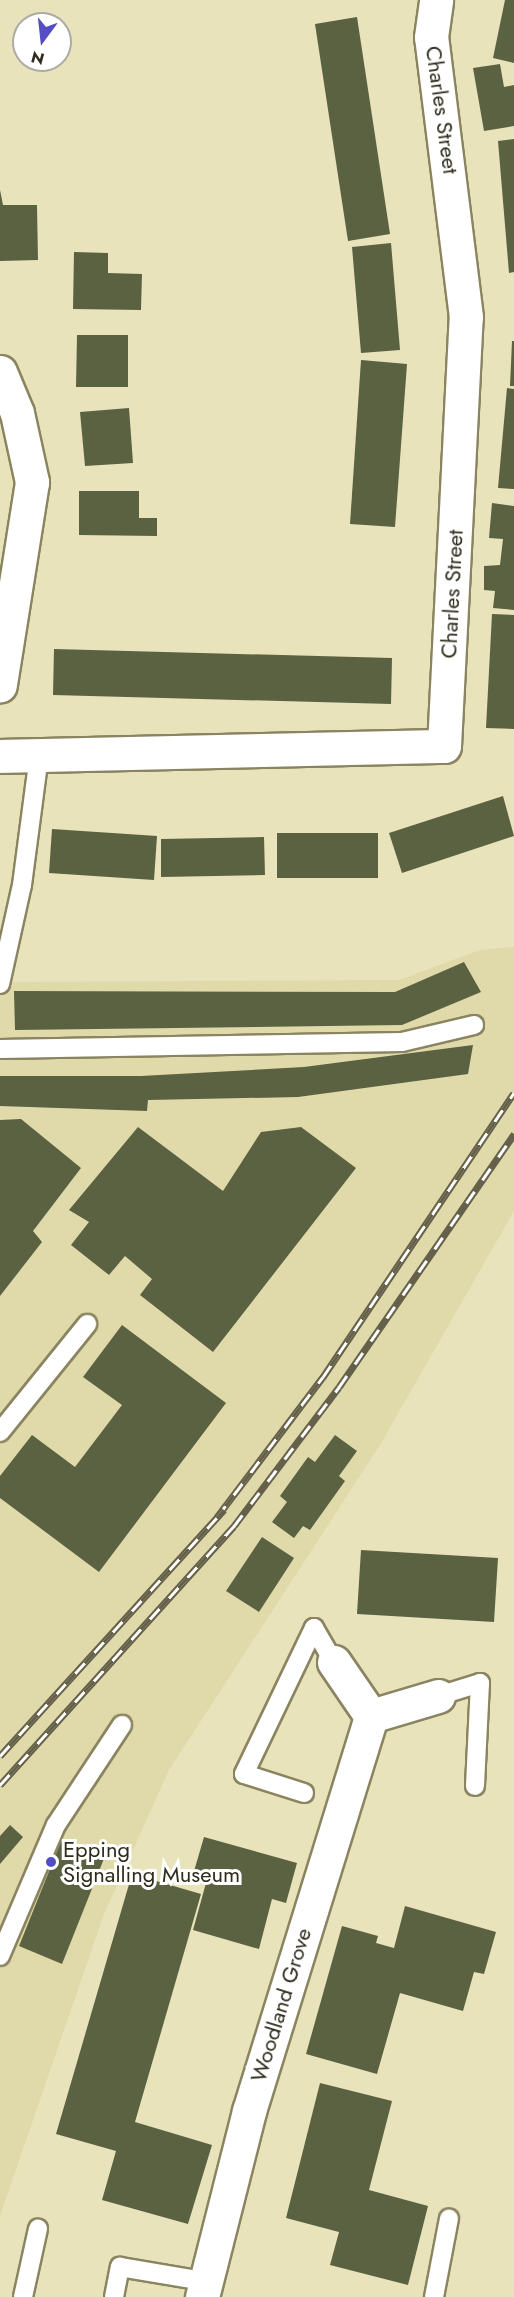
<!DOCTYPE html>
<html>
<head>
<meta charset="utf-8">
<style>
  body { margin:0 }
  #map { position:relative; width:514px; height:2297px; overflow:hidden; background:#e9e3bc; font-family:Jost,sans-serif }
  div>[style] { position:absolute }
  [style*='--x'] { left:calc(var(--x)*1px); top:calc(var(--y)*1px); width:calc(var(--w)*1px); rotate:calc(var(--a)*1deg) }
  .built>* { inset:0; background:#e0d9aa }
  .building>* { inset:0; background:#5a6241 }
  .roads { filter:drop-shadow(2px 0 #8a8460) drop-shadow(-2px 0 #8a8460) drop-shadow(0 2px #8a8460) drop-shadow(0 -2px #8a8460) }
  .service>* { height:18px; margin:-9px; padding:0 9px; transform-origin:9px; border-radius:9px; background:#fff }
  .minor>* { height:33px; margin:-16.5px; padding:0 16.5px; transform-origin:16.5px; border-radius:16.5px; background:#fff }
  .rail>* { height:7px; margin-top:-3.5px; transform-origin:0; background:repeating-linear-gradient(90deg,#fff 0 14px,#64604a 0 28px); box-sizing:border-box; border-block:2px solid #64604a }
  .dots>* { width:16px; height:16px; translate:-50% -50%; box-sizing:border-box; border:3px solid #fff; border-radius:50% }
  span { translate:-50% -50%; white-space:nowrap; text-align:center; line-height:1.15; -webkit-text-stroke:6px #fff; paint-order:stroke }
  .street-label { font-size:22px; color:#2f2c1d }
  .poi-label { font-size:22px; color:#2f2c1d }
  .left { translate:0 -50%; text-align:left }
  .north { position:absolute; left:12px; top:12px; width:60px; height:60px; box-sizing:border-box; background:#fff; border:2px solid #acaba5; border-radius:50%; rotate:195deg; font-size:16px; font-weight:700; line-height:24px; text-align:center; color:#2f2c1d }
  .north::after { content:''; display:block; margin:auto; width:21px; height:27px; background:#544dc4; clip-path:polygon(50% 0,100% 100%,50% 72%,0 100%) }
</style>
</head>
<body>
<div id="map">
  <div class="built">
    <i style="clip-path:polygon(514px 947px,514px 1211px,380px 1445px,169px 1770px,104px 1914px,0 2216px,0 982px,399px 980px,480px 950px)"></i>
  </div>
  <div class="building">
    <i style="clip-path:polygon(505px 0,514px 0,514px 63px,493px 58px)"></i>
    <i style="clip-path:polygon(357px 17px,390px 234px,348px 241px,315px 24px)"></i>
    <i style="clip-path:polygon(500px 64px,504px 87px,514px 85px,514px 126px,484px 131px,473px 68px)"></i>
    <i style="clip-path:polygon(514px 139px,514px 272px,509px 273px,498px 141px)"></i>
    <i style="clip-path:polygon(0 190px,3px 205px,37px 205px,38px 260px,0 261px)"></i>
    <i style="clip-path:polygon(391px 243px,400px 350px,361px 353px,352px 247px)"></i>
    <i style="clip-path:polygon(74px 252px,108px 253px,108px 273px,142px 274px,141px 310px,73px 309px)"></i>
    <i style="clip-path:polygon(77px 335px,128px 335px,128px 387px,76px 387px)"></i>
    <i style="clip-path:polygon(512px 341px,514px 341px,514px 386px,510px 386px)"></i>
    <i style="clip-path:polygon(361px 360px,407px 364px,395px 527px,350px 524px)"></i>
    <i style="clip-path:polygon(507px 388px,514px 389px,514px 489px,498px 488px)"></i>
    <i style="clip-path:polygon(129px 408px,133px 463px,85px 466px,80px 412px)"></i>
    <i style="clip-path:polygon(79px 491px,139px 491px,139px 518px,157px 518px,157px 536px,79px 535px)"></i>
    <i style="clip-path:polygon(492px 503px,514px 506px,514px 610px,493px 608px,495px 591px,484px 590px,484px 566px,500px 565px,503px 539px,489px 538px)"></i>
    <i style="clip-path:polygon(492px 614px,514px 615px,514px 729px,486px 728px)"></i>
    <i style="clip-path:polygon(54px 649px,392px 658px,391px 704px,53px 695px)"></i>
    <i style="clip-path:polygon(503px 796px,514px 836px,402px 873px,389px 833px)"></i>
    <i style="clip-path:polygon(52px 829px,157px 836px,154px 880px,49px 873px)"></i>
    <i style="clip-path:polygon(277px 833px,378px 833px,378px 878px,277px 878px)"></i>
    <i style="clip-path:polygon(264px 837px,265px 875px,161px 877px,161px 839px)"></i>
    <i style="clip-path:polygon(464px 962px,481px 992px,402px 1025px,15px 1030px,14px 991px,395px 992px)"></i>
    <i style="clip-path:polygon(473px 1045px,468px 1074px,298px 1097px,148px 1100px,147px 1111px,0 1106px,0 1076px,141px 1076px,304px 1067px)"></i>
    <i style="clip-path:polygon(21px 1119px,81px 1168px,33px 1231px,42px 1242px,0 1296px,0 1120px)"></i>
    <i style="clip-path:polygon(138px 1127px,223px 1191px,261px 1132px,301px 1127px,356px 1168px,213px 1352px,140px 1295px,152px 1279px,125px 1256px,109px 1275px,71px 1245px,89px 1222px,69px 1210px)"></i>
    <i style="clip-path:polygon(122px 1325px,226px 1403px,99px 1572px,0 1498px,0 1476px,32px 1435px,75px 1467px,122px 1405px,83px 1377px)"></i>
    <i style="clip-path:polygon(335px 1435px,357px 1451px,339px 1476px,345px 1481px,310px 1530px,303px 1526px,294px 1538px,272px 1522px,287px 1502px,280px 1496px,308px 1457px,315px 1462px)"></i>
    <i style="clip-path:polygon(262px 1537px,294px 1558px,259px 1612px,226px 1591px)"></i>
    <i style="clip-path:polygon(361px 1550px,498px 1558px,494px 1622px,357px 1614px)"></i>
    <i style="clip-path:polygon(10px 1825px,23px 1837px,0 1864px,0 1836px)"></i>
    <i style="clip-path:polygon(204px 1837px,297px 1863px,286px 1903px,272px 1899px,259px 1949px,193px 1930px,206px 1883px,192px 1878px)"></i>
    <i style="clip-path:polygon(62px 1839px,105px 1856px,62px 1964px,19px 1946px)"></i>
    <i style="clip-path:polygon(132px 1874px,201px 1894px,135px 2122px,212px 2145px,188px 2224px,102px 2200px,116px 2151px,56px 2134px)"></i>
    <i style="clip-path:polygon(405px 1906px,496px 1932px,484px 1974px,474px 1972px,463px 2011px,400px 1993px,377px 2074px,306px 2054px,342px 1926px,378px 1936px,376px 1943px,394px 1948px)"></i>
    <i style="clip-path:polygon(320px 2083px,392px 2101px,369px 2190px,428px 2206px,408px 2285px,330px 2265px,339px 2232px,286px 2218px)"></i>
  </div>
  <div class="roads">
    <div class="service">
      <i style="--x:0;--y:984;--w:101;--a:-77.5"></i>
      <i style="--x:22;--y:885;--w:131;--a:-82.5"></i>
      <i style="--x:0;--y:1049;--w:402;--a:-1"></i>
      <i style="--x:402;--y:1042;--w:74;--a:-13.3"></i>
      <i style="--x:0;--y:1432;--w:139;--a:-51.1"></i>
      <i style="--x:438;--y:1696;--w:44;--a:-17.2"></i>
      <i style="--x:480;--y:1683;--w:103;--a:92.8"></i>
      <i style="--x:304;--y:1793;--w:63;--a:-162.4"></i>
      <i style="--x:244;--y:1774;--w:162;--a:-64.4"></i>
      <i style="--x:314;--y:1628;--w:39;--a:60"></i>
      <i style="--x:0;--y:1956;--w:142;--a:-66.9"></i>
      <i style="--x:56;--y:1825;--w:120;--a:-56.6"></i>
      <i style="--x:23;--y:2297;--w:70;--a:-77.6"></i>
      <i style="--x:114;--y:2297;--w:31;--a:-79"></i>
      <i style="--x:120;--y:2267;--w:85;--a:9.5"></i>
      <i style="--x:434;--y:2297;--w:80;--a:-79.2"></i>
    </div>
    <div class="minor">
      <i style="--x:0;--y:372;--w:44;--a:67.5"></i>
      <i style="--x:17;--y:413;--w:71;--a:77.7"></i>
      <i style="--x:32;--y:482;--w:206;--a:99"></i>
      <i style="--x:0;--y:756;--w:444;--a:-1.3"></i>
      <i style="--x:444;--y:746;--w:430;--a:-87.1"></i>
      <i style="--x:466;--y:317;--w:282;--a:-97.1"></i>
      <i style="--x:431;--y:37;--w:37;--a:-82"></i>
      <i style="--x:334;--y:1662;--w:65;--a:55.6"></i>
      <i style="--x:371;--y:1716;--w:70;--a:-16.6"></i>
      <i style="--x:202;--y:2297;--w:192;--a:-75.8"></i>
      <i style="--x:249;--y:2111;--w:413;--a:-72.8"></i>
    </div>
  </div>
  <div class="rail">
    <i style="--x:217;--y:1517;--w:176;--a:-52.9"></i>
    <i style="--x:323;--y:1377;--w:342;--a:-56.1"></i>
    <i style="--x:0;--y:1756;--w:333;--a:-47.7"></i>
    <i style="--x:0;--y:1785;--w:349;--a:-47.9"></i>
    <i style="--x:234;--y:1526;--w:174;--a:-52.9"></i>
    <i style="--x:339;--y:1387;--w:308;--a:-55.3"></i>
  </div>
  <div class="dots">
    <i style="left:51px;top:1862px;background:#544dc4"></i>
  </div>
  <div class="street-label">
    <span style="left:442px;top:110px;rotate:82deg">Charles Street</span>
    <span style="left:452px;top:594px;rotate:-87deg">Charles Street</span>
    <span style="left:281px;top:2005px;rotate:-73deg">Woodland Grove</span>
  </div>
  <div class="poi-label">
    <span class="left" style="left:63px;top:1862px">Epping<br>Signalling Museum</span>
  </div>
  <div class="north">N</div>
</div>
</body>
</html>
